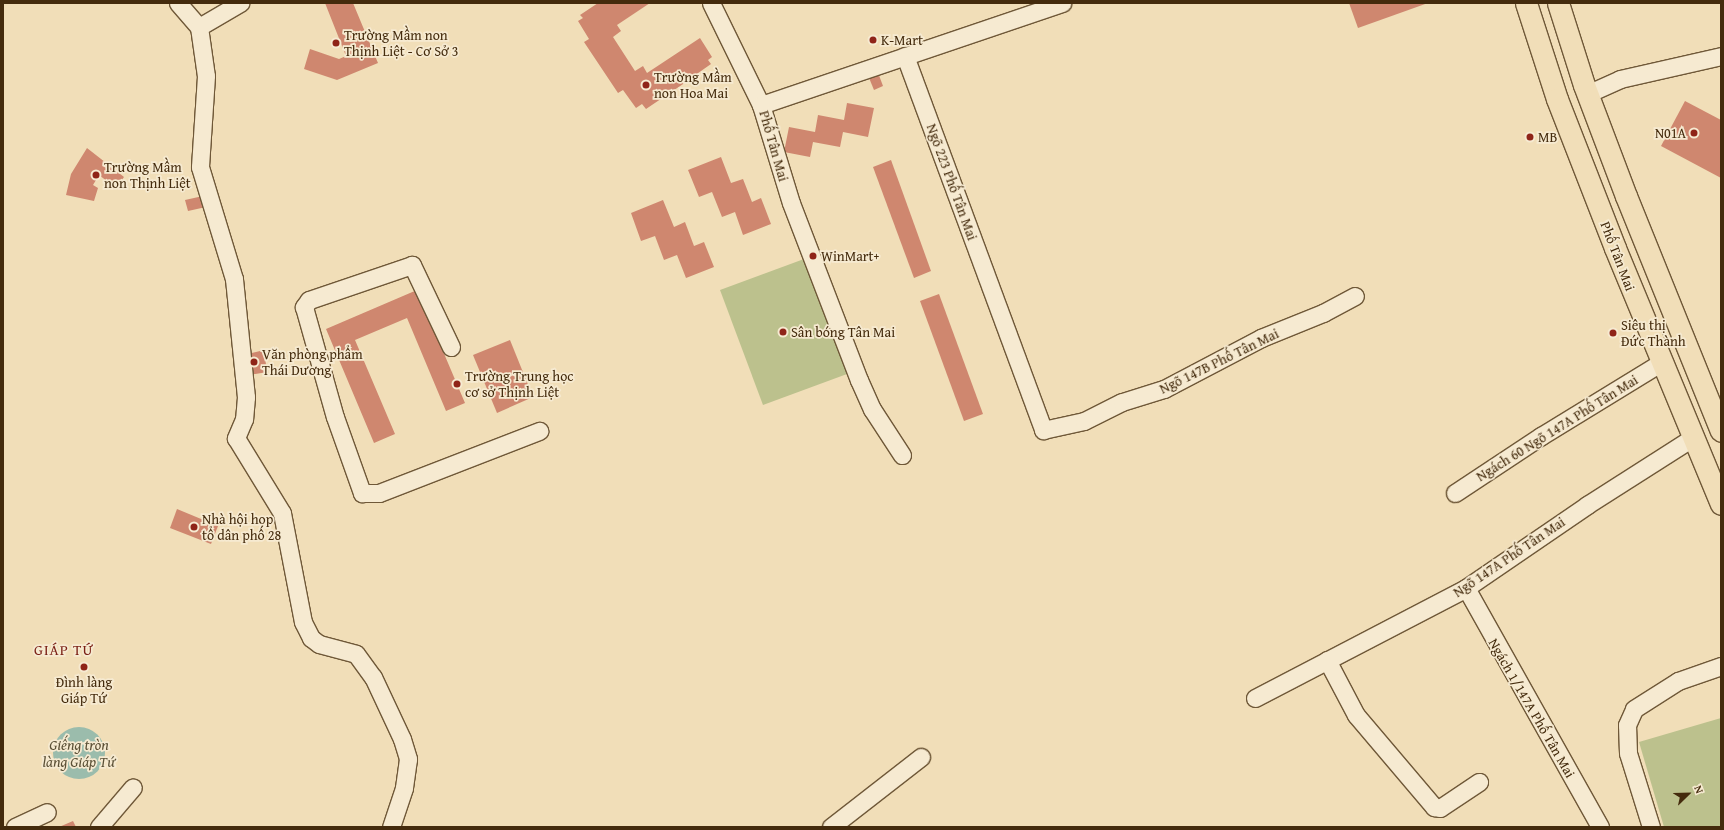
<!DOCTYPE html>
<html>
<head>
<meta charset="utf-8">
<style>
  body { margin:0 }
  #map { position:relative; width:1724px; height:830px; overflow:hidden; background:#f1deb8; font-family:"Gentium Book Plus",serif }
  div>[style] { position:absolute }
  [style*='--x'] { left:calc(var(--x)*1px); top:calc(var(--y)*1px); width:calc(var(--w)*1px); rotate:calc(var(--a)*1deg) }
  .green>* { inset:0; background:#bcc18d }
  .water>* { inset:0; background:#9bbcac }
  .round { border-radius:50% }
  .building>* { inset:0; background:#cf876f }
  .roads { filter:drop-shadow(1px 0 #6f5838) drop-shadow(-1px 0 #6f5838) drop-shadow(0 1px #6f5838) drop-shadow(0 -1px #6f5838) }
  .minor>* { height:17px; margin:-8.5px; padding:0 8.5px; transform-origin:8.5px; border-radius:8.5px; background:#f6ead1 }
  .major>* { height:21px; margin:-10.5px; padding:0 10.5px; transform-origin:10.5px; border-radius:10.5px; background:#f1deb8 }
  .dots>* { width:11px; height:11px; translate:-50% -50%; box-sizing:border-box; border:2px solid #f6ead1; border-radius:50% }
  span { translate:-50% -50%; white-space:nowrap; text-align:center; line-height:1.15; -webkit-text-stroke:3.5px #f6ead1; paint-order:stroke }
  .poi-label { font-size:14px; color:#442b0d }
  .left { translate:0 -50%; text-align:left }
  .right { translate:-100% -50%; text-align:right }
  .street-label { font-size:14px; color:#442b0d }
  .neighbourhood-label { font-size:15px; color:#7a1f14; letter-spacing:1px }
  .water-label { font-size:15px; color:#5a4f35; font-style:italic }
  .frame { position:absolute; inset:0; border:4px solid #442b0d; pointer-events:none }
  .north { position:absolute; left:1668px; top:774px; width:40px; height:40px; -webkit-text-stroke:3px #f6ead1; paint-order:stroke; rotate:67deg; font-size:11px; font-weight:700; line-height:16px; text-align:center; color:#442b0d }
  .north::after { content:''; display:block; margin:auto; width:14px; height:18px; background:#442b0d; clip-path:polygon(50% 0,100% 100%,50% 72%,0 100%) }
</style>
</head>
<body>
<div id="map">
  <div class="green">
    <i style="clip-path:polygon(804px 259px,847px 374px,763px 405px,720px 290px)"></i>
    <i style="clip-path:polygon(1721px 718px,1721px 827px,1664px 827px,1639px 742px)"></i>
  </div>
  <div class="water">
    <i class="round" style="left:53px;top:727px;width:52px;height:52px"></i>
  </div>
  <div class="building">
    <i style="clip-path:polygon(325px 3px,353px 3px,378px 63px,337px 80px,304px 69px,310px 49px,339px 59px,346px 56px)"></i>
    <i style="clip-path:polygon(598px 3px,650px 3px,617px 25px,621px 31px,613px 37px,635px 71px,643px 66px,647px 73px,700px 38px,712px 57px,708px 60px,711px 64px,691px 78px,688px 74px,686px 76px,689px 80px,646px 109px,642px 104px,636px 108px,623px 90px,618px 93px,584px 42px,589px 39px,578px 21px,583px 18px,580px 15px)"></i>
    <i style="clip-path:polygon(1349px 3px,1428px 3px,1358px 28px)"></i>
    <i style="clip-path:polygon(877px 70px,883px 86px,874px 90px,867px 73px)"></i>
    <i style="clip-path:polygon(1685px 101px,1721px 120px,1721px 178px,1661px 146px)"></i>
    <i style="clip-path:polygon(847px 103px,874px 108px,868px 137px,843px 132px,840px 147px,813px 142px,810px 157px,784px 152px,789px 127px,815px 132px,818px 115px,844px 120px)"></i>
    <i style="clip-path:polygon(87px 148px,124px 177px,116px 188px,99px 175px,93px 185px,98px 188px,94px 201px,66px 195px,71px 174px)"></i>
    <i style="clip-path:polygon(721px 157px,731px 183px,743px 179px,752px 202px,761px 198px,771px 224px,743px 235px,735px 212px,722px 217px,712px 192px,699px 197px,688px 170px)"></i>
    <i style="clip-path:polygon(891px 160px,931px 271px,914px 278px,873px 167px)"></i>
    <i style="clip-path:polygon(203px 196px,206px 207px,188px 211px,185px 200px)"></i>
    <i style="clip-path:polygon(663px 200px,674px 227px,685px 222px,694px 246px,704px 242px,714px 267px,686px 278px,677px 255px,664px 260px,655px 236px,641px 241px,631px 213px)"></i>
    <i style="clip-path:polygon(417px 290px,465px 403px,446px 411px,407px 318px,355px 340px,395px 434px,374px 443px,326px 329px)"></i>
    <i style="clip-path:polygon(939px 294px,983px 414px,964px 421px,920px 301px)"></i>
    <i style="clip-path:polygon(510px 340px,533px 397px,497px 413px,473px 355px)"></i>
    <i style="clip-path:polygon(264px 350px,267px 372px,243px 376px,243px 355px)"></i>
    <i style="clip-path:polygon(177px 509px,218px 526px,211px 544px,170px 528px)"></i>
    <i style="clip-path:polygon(73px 821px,76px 827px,59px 827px)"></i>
  </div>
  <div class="roads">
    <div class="minor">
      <i style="--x:178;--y:3;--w:32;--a:49"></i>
      <i style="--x:711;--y:3;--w:114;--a:63.9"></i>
      <i style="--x:761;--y:105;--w:102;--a:73"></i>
      <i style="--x:791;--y:203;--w:190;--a:69"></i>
      <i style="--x:859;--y:380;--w:32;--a:66"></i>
      <i style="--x:872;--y:409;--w:55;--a:56.9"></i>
      <i style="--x:199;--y:27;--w:49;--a:81.9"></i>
      <i style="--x:206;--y:76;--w:91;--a:93.8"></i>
      <i style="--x:200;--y:167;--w:117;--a:73.1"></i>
      <i style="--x:234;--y:279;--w:119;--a:84.2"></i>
      <i style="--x:246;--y:397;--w:22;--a:95"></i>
      <i style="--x:244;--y:419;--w:21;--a:113"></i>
      <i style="--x:236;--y:438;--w:88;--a:58.5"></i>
      <i style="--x:282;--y:513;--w:111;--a:79.1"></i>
      <i style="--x:303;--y:622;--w:18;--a:63"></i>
      <i style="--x:311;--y:638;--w:10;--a:37"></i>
      <i style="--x:319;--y:644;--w:38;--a:15"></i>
      <i style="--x:356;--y:654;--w:29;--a:54"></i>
      <i style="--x:373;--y:677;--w:68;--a:64.9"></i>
      <i style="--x:402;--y:739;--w:21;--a:73"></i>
      <i style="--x:408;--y:759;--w:29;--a:98"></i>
      <i style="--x:404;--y:788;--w:41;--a:108.4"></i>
      <i style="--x:199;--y:27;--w:48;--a:-30.3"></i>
      <i style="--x:905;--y:56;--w:399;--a:69.7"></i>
      <i style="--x:1043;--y:430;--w:42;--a:-12.4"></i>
      <i style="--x:1084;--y:421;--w:42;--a:-26.6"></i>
      <i style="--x:1122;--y:402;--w:44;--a:-17.2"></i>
      <i style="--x:1164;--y:389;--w:110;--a:-27.7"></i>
      <i style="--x:1261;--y:338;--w:67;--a:-22"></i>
      <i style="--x:1323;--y:313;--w:36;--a:-28"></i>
      <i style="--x:1587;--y:94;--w:36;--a:-24"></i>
      <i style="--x:1620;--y:79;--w:104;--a:-12.8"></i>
      <i style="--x:761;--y:105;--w:318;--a:-18.7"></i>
      <i style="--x:451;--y:347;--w:91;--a:-115.4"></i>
      <i style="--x:412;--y:265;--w:109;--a:161.2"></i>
      <i style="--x:309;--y:300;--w:9;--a:126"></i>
      <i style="--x:304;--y:307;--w:114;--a:74.3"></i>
      <i style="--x:335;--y:417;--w:81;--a:70.4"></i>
      <i style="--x:362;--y:493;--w:17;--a:0"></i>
      <i style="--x:379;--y:493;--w:172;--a:-21.2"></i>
      <i style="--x:1455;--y:493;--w:103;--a:-33.5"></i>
      <i style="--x:1541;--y:436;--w:140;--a:-31.5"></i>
      <i style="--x:1466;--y:588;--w:274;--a:60.7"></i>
      <i style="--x:1327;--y:660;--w:62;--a:62.2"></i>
      <i style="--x:1356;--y:715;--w:121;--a:49.7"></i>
      <i style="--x:1434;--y:807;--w:6;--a:9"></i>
      <i style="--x:1440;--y:808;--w:47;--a:-33.7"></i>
      <i style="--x:1255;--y:698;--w:238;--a:-27.5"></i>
      <i style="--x:1466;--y:588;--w:147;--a:-34.4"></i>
      <i style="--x:1587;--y:505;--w:125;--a:-32.5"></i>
      <i style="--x:15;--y:827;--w:35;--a:-25"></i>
      <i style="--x:99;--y:827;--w:52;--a:-49.6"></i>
      <i style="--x:831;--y:827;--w:114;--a:-37.9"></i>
      <i style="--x:1651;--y:827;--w:77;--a:-107.3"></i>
      <i style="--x:1628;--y:753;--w:28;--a:-92"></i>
      <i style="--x:1627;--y:725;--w:17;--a:-66"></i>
      <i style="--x:1634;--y:709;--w:52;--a:-32.5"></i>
      <i style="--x:1678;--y:681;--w:46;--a:-19.2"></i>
    </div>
    <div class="major">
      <i style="--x:1526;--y:3;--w:101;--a:72.1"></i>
      <i style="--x:1557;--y:99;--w:160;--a:68.7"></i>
      <i style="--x:1615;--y:248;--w:277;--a:67.5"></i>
      <i style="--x:1558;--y:3;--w:86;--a:72.4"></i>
      <i style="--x:1584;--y:85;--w:119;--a:69.3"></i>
      <i style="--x:1626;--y:196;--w:253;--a:68"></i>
    </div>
  </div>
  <div class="dots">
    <i style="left:873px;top:40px;background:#8f2418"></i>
    <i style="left:336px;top:43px;background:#8f2418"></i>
    <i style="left:646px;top:85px;background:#8f2418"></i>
    <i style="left:1694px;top:133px;background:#8f2418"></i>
    <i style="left:1530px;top:137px;background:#8f2418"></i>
    <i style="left:96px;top:175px;background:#8f2418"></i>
    <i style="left:813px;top:256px;background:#8f2418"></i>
    <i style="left:783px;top:332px;background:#8f2418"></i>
    <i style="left:1613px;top:333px;background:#8f2418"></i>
    <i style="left:254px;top:362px;background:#8f2418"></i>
    <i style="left:457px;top:384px;background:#8f2418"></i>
    <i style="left:194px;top:527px;background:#8f2418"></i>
    <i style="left:84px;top:667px;background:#8f2418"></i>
  </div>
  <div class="poi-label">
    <span class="left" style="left:344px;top:43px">Trường Mầm non<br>Thịnh Liệt - Cơ Sở 3</span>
    <span class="left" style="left:881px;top:40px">K-Mart</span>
    <span class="left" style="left:654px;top:85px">Trường Mầm<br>non Hoa Mai</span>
    <span class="right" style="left:1686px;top:133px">N01A</span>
    <span class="left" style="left:1538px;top:137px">MB</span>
    <span class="left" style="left:104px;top:175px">Trường Mầm<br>non Thịnh Liệt</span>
    <span class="left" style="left:821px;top:256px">WinMart+</span>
    <span class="left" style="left:1621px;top:333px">Siêu thị<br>Đức Thành</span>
    <span class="left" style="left:791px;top:332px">Sân bóng Tân Mai</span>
    <span class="left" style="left:262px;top:362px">Văn phòng phẩm<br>Thái Dương</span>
    <span class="left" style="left:465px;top:384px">Trường Trung học<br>cơ sở Thịnh Liệt</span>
    <span class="left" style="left:202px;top:527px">Nhà hội họp<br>tổ dân phố 28</span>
    <span style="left:84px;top:690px">Đình làng<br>Giáp Tứ</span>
  </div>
  <div class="street-label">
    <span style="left:774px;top:146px;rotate:74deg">Phố Tân Mai</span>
    <span style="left:952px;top:182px;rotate:70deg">Ngõ 223 Phố Tân Mai</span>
    <span style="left:1618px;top:256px;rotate:69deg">Phố Tân Mai</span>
    <span style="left:1219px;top:361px;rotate:-26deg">Ngõ 147B Phố Tân Mai</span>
    <span style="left:1557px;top:428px;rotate:-32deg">Ngách 60 Ngõ 147A Phố Tân Mai</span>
    <span style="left:1509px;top:557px;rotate:-34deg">Ngõ 147A Phố Tân Mai</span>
    <span style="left:1532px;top:708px;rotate:60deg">Ngách 1/147A Phố Tân Mai</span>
  </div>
  <div class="neighbourhood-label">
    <span style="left:64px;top:650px">GIÁP TỨ</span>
  </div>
  <div class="water-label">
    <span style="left:79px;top:753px">Giếng tròn<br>làng Giáp Tứ</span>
  </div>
  <div class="frame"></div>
  <div class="north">N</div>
</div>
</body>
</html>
